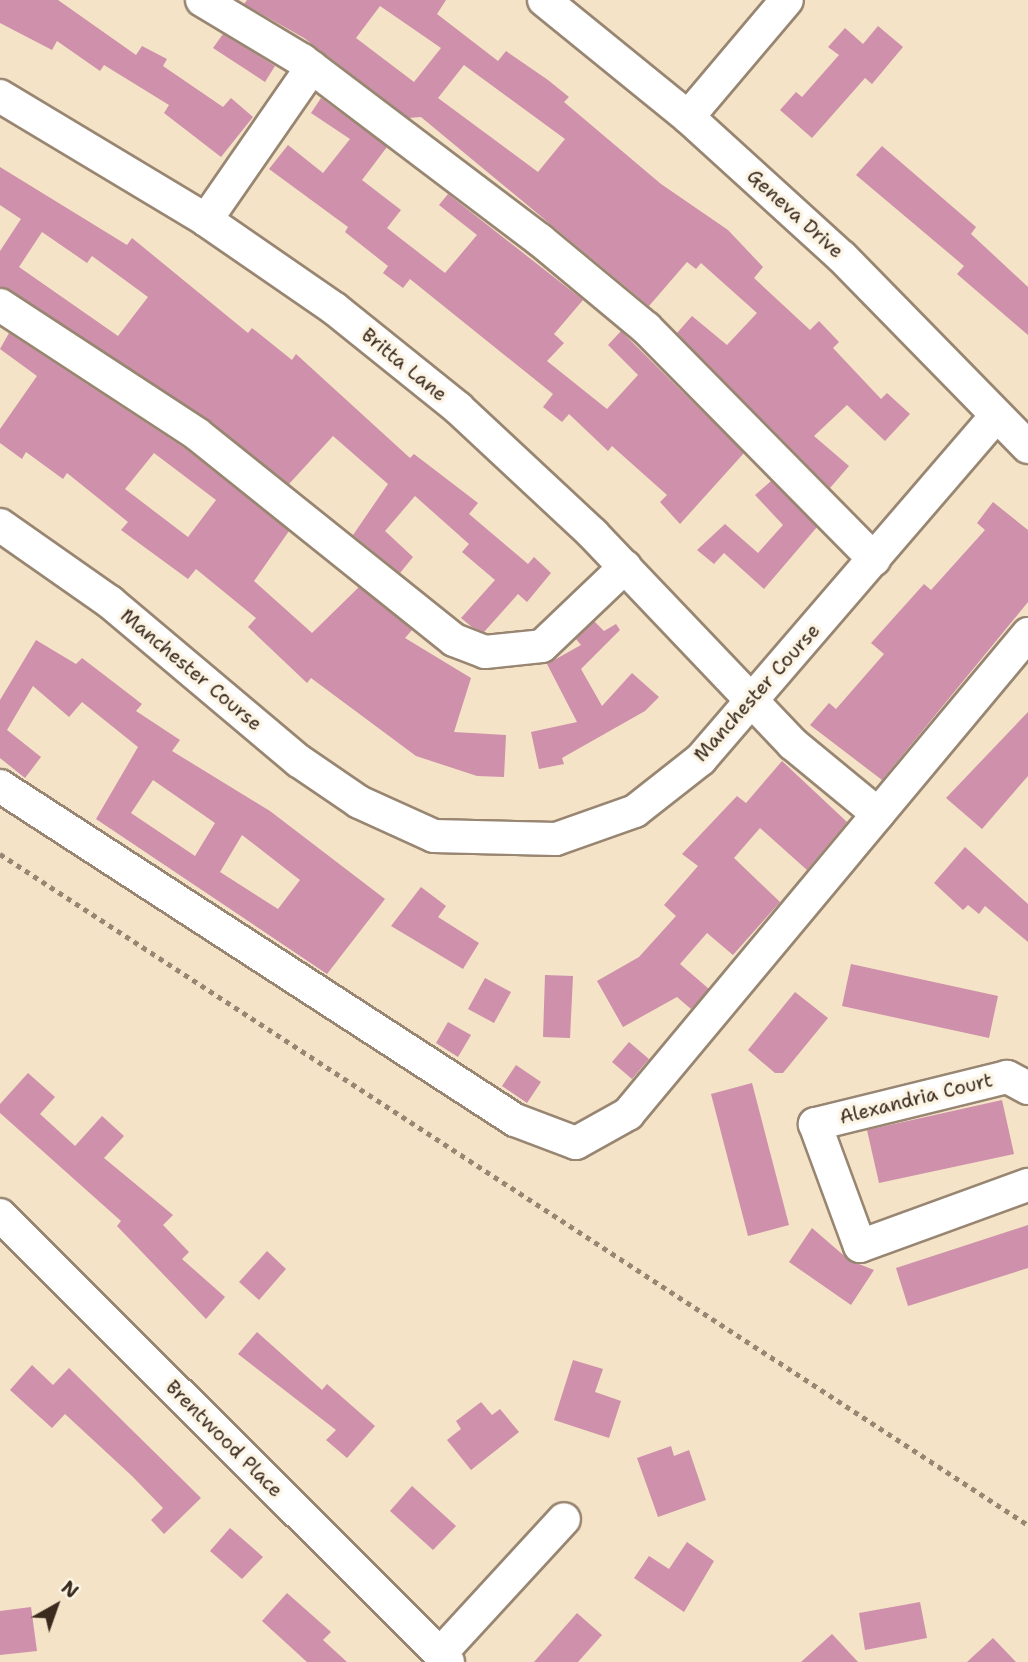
<!DOCTYPE html>
<html>
<head>
<meta charset="utf-8">
<style>
  body { margin:0 }
  #map { position:relative; width:1028px; height:1662px; overflow:hidden; background:#f4e3c7; font-family:"Shantell Sans",sans-serif }
  div>[style] { position:absolute }
  [style*='--x'] { left:calc(var(--x)*1px); top:calc(var(--y)*1px); width:calc(var(--w)*1px); rotate:calc(var(--a)*1deg) }
  .building>* { inset:0; background:#ce90aa }
  .path>* { height:4.5px; margin-top:-2.25px; transform-origin:0; background:repeating-linear-gradient(90deg,#988672 0 5px,transparent 0 10px) }
  .roads { filter:drop-shadow(2px 0 #988672) drop-shadow(-2px 0 #988672) drop-shadow(0 2px #988672) drop-shadow(0 -2px #988672) }
  .minor>* { height:32px; margin:-16px; padding:0 16px; transform-origin:16px; border-radius:16px; background:#fff }
  span { translate:-50% -50%; white-space:nowrap; text-align:center; line-height:1.15; -webkit-text-stroke:7px #fcf5e5; paint-order:stroke }
  .street-label { font-size:19px; color:#3b2a1e }
  .north { position:absolute; left:21px; top:1571px; width:70px; height:70px; -webkit-text-stroke:5px #fcf5e5; paint-order:stroke; rotate:40deg; font-size:19px; font-weight:700; line-height:28px; text-align:center; color:#3b2a1e }
  .north::after { content:''; display:block; margin:auto; width:24px; height:32px; background:#3b2a1e; clip-path:polygon(50% 0,100% 100%,50% 72%,0 100%) }
</style>
</head>
<body>
<div id="map">
  <div class="building">
    <i style="clip-path:polygon(0 0,58px 0,136px 55px,142px 46px,167px 59px,163px 66px,223px 107px,231px 98px,253px 117px,221px 157px,164px 113px,169px 105px,104px 65px,100px 71px,57px 41px,52px 50px,0 23px)"></i>
    <i style="clip-path:polygon(evenodd,247px 0,446px 0,437px 14px,498px 61px,506px 51px,548px 80px,569px 97px,564px 102px,661px 184px,728px 230px,763px 267px,754px 278px,810px 330px,819px 321px,839px 342px,833px 348px,881px 399px,887px 393px,910px 414px,885px 441px,847px 405px,814px 436px,849px 466px,830px 488px,677px 333px,692px 316px,727px 345px,757px 313px,701px 263px,696px 269px,687px 262px,649px 306px,421px 117px,409px 118px,304px 38px,244px 4px,247px 0,380px 6px,441px 48px,414px 82px,356px 38px,380px 6px,247px 0,464px 65px,565px 139px,538px 172px,438px 98px,464px 65px)"></i>
    <i style="clip-path:polygon(878px 26px,903px 47px,872px 84px,865px 78px,812px 138px,780px 110px,796px 92px,802px 97px,839px 55px,828px 47px,845px 28px,863px 44px)"></i>
    <i style="clip-path:polygon(223px 34px,275px 66px,265px 82px,213px 48px)"></i>
    <i style="clip-path:polygon(321px 98px,387px 147px,362px 180px,401px 210px,387px 228px,445px 273px,477px 235px,439px 205px,448px 194px,583px 300px,554px 334px,564px 343px,547px 361px,607px 409px,638px 375px,608px 345px,621px 331px,744px 453px,680px 524px,660px 502px,667px 495px,612px 446px,608px 451px,569px 414px,562px 422px,543px 407px,553px 394px,410px 279px,403px 288px,383px 273px,388px 266px,345px 232px,348px 227px,269px 169px,288px 145px,323px 173px,350px 139px,311px 113px)"></i>
    <i style="clip-path:polygon(882px 146px,976px 227px,971px 234px,1028px 287px,1028px 335px,957px 274px,964px 266px,856px 175px)"></i>
    <i style="clip-path:polygon(evenodd,0 167px,127px 245px,132px 238px,248px 333px,252px 328px,292px 360px,296px 354px,410px 458px,414px 454px,478px 503px,469px 514px,528px 564px,534px 557px,551px 573px,527px 602px,518px 594px,484px 632px,472px 627px,461px 618px,495px 580px,462px 552px,469px 544px,415px 496px,385px 531px,413px 557px,400px 573px,353px 535px,388px 484px,333px 436px,289px 484px,207px 419px,0 287px,0 251px,21px 219px,0 205px,0 167px,42px 232px,87px 263px,92px 256px,148px 297px,118px 336px,19px 267px,42px 232px)"></i>
    <i style="clip-path:polygon(evenodd,9px 333px,186px 449px,289px 531px,254px 581px,312px 633px,359px 587px,412px 630px,405px 638px,471px 678px,454px 732px,506px 735px,504px 777px,477px 776px,416px 756px,311px 678px,307px 683px,248px 627px,256px 618px,196px 569px,188px 579px,121px 530px,128px 522px,67px 473px,63px 479px,26px 452px,22px 459px,0 443px,0 429px,37px 376px,0 349px,9px 333px,154px 453px,216px 500px,188px 537px,125px 489px,154px 453px)"></i>
    <i style="clip-path:polygon(771px 481px,817px 527px,764px 589px,724px 553px,714px 564px,697px 550px,725px 524px,758px 553px,783px 525px,755px 495px)"></i>
    <i style="clip-path:polygon(993px 502px,1028px 530px,1028px 602px,882px 780px,810px 725px,829px 703px,836px 709px,884px 654px,871px 643px,924px 584px,931px 590px,985px 530px,977px 523px)"></i>
    <i style="clip-path:polygon(594px 621px,604px 631px,616px 624px,620px 630px,581px 669px,602px 706px,632px 673px,659px 697px,645px 711px,562px 758px,564px 764px,539px 769px,531px 732px,577px 722px,547px 664px,581px 645px,576px 639px)"></i>
    <i style="clip-path:polygon(evenodd,36px 640px,76px 664px,82px 658px,142px 704px,136px 711px,180px 740px,172px 751px,270px 811px,385px 899px,327px 974px,96px 819px,138px 747px,82px 702px,69px 717px,33px 686px,7px 730px,41px 757px,25px 778px,0 758px,0 700px,36px 640px,153px 780px,215px 823px,195px 856px,131px 813px,153px 780px,36px 640px,242px 835px,300px 880px,278px 909px,220px 872px,242px 835px)"></i>
    <i style="clip-path:polygon(1028px 712px,1028px 776px,982px 829px,946px 798px)"></i>
    <i style="clip-path:polygon(782px 761px,847px 822px,807px 870px,760px 828px,734px 858px,780px 902px,733px 955px,707px 933px,680px 964px,709px 989px,691px 1009px,677px 997px,623px 1027px,597px 981px,639px 957px,676px 916px,664px 905px,698px 866px,682px 854px,737px 796px,746px 803px)"></i>
    <i style="clip-path:polygon(965px 847px,1028px 904px,1028px 942px,985px 906px,979px 914px,968px 905px,963px 910px,934px 883px)"></i>
    <i style="clip-path:polygon(421px 887px,446px 906px,438px 917px,479px 943px,463px 969px,391px 926px)"></i>
    <i style="clip-path:polygon(851px 964px,998px 996px,989px 1038px,842px 1006px)"></i>
    <i style="clip-path:polygon(545px 975px,573px 976px,570px 1038px,543px 1037px)"></i>
    <i style="clip-path:polygon(485px 978px,511px 992px,494px 1023px,468px 1009px)"></i>
    <i style="clip-path:polygon(795px 992px,828px 1018px,783px 1073px,775px 1073px,748px 1050px)"></i>
    <i style="clip-path:polygon(448px 1022px,471px 1035px,458px 1057px,436px 1043px)"></i>
    <i style="clip-path:polygon(629px 1042px,649px 1059px,632px 1079px,612px 1062px)"></i>
    <i style="clip-path:polygon(516px 1065px,541px 1082px,527px 1103px,502px 1086px)"></i>
    <i style="clip-path:polygon(28px 1073px,55px 1097px,40px 1114px,75px 1146px,102px 1116px,124px 1136px,104px 1158px,173px 1215px,163px 1225px,189px 1252px,182px 1259px,225px 1297px,206px 1319px,117px 1226px,121px 1221px,0 1113px,0 1104px)"></i>
    <i style="clip-path:polygon(752px 1083px,789px 1225px,748px 1236px,711px 1094px)"></i>
    <i style="clip-path:polygon(1002px 1100px,1014px 1154px,879px 1183px,867px 1130px)"></i>
    <i style="clip-path:polygon(1028px 1225px,1028px 1268px,908px 1306px,896px 1268px)"></i>
    <i style="clip-path:polygon(812px 1228px,849px 1260px,874px 1270px,851px 1305px,789px 1262px)"></i>
    <i style="clip-path:polygon(267px 1251px,286px 1269px,259px 1300px,239px 1282px)"></i>
    <i style="clip-path:polygon(257px 1332px,322px 1390px,327px 1384px,375px 1426px,347px 1458px,326px 1440px,336px 1430px,238px 1354px)"></i>
    <i style="clip-path:polygon(573px 1360px,603px 1369px,595px 1392px,621px 1401px,609px 1438px,554px 1420px)"></i>
    <i style="clip-path:polygon(32px 1365px,53px 1385px,69px 1368px,201px 1498px,164px 1534px,151px 1520px,163px 1508px,132px 1476px,65px 1414px,52px 1428px,10px 1390px)"></i>
    <i style="clip-path:polygon(481px 1402px,492px 1415px,500px 1409px,519px 1432px,471px 1470px,447px 1440px,461px 1429px,456px 1421px)"></i>
    <i style="clip-path:polygon(671px 1446px,674px 1456px,689px 1450px,706px 1500px,658px 1517px,637px 1458px)"></i>
    <i style="clip-path:polygon(412px 1486px,456px 1526px,433px 1550px,390px 1511px)"></i>
    <i style="clip-path:polygon(230px 1528px,263px 1557px,242px 1579px,210px 1551px)"></i>
    <i style="clip-path:polygon(687px 1542px,714px 1561px,684px 1612px,634px 1578px,649px 1556px,669px 1569px)"></i>
    <i style="clip-path:polygon(287px 1593px,331px 1632px,323px 1640px,347px 1662px,307px 1662px,262px 1621px)"></i>
    <i style="clip-path:polygon(920px 1602px,927px 1638px,865px 1650px,859px 1613px)"></i>
    <i style="clip-path:polygon(31px 1607px,37px 1651px,0 1655px,0 1611px)"></i>
    <i style="clip-path:polygon(577px 1613px,602px 1635px,578px 1662px,534px 1662px)"></i>
    <i style="clip-path:polygon(832px 1634px,858px 1662px,801px 1662px)"></i>
    <i style="clip-path:polygon(993px 1638px,1016px 1662px,967px 1662px)"></i>
  </div>
  <div class="path">
    <i style="--x:0;--y:854;--w:1228;--a:33.13"></i>
  </div>
  <div class="roads">
    <div class="minor">
      <i style="--x:202;--y:0;--w:117;--a:31"></i>
      <i style="--x:302;--y:60;--w:298;--a:37.1"></i>
      <i style="--x:540;--y:240;--w:138;--a:39.7"></i>
      <i style="--x:646;--y:328;--w:325;--a:45.4"></i>
      <i style="--x:544;--y:0;--w:186;--a:39.1"></i>
      <i style="--x:688;--y:117;--w:208;--a:42.3"></i>
      <i style="--x:842;--y:257;--w:266;--a:45.6"></i>
      <i style="--x:0;--y:96;--w:240;--a:31"></i>
      <i style="--x:206;--y:220;--w:157;--a:34.6"></i>
      <i style="--x:335;--y:309;--w:158;--a:38.8"></i>
      <i style="--x:458;--y:408;--w:185;--a:43"></i>
      <i style="--x:593;--y:534;--w:290;--a:46.4"></i>
      <i style="--x:793;--y:744;--w:110;--a:39.5"></i>
      <i style="--x:688;--y:117;--w:153;--a:-49.8"></i>
      <i style="--x:206;--y:220;--w:186;--a:-55.3"></i>
      <i style="--x:0;--y:305;--w:235;--a:33.2"></i>
      <i style="--x:197;--y:434;--w:329;--a:38.7"></i>
      <i style="--x:454;--y:640;--w:33;--a:21"></i>
      <i style="--x:485;--y:652;--w:57;--a:-6"></i>
      <i style="--x:542;--y:646;--w:115;--a:-43.6"></i>
      <i style="--x:0;--y:525;--w:134;--a:35"></i>
      <i style="--x:110;--y:602;--w:247;--a:40.1"></i>
      <i style="--x:299;--y:761;--w:73;--a:34.3"></i>
      <i style="--x:359;--y:802;--w:82;--a:24.4"></i>
      <i style="--x:434;--y:836;--w:122;--a:1.4"></i>
      <i style="--x:556;--y:839;--w:84;--a:-19.5"></i>
      <i style="--x:635;--y:811;--w:84;--a:-38.2"></i>
      <i style="--x:701;--y:759;--w:452;--a:-49.3"></i>
      <i style="--x:0;--y:786;--w:614;--a:32.97"></i>
      <i style="--x:515;--y:1120;--w:65;--a:20.7"></i>
      <i style="--x:576;--y:1143;--w:60;--a:-29.1"></i>
      <i style="--x:628;--y:1114;--w:625;--a:-50.19"></i>
      <i style="--x:1028;--y:1088;--w:24;--a:-152"></i>
      <i style="--x:1007;--y:1077;--w:198;--a:166.2"></i>
      <i style="--x:815;--y:1124;--w:130;--a:69.8"></i>
      <i style="--x:860;--y:1246;--w:179;--a:-20"></i>
      <i style="--x:0;--y:1215;--w:633;--a:44.94"></i>
      <i style="--x:440;--y:1654;--w:183;--a:-47.4"></i>
    </div>
  </div>
  <div class="street-label">
    <span style="left:795px;top:214px;rotate:42deg">Geneva Drive</span>
    <span style="left:404px;top:365px;rotate:39deg">Britta Lane</span>
    <span style="left:191px;top:670px;rotate:40deg">Manchester Course</span>
    <span style="left:757px;top:693px;rotate:-48deg">Manchester Course</span>
    <span style="left:916px;top:1099px;rotate:-14deg">Alexandria Court</span>
    <span style="left:224px;top:1439px;rotate:45deg">Brentwood Place</span>
  </div>
  <div class="north">N</div>
</div>
</body>
</html>
